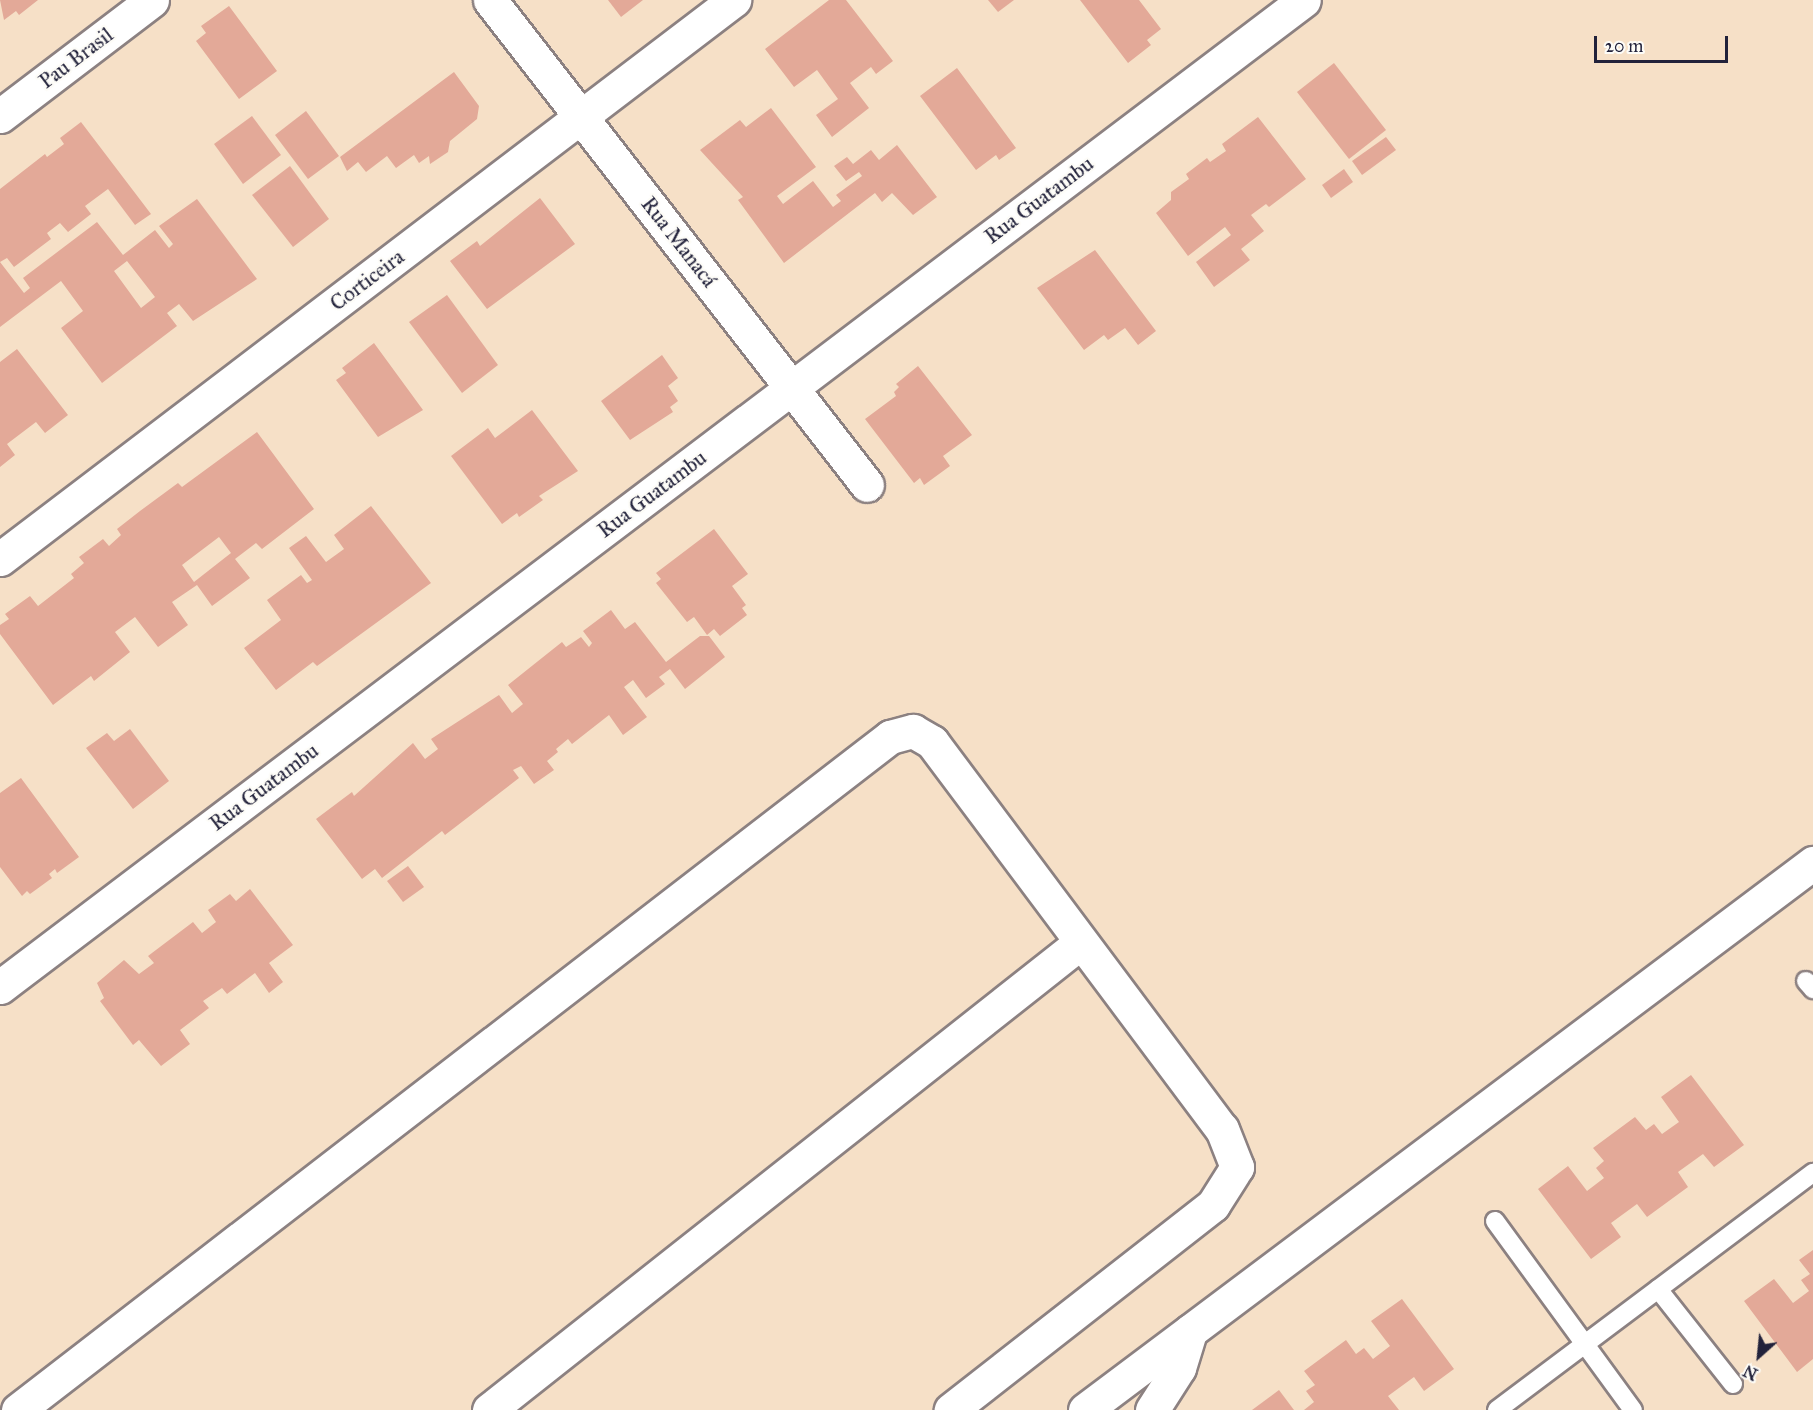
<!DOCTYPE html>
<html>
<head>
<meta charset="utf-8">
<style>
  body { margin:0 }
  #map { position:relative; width:1813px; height:1410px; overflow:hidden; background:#f6e0c7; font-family:"IM FELL Great Primer",serif }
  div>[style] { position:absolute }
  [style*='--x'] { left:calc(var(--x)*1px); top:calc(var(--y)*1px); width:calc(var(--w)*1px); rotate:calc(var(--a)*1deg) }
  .building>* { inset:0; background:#e3a998 }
  .roads { filter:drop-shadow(2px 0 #8c8181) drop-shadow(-2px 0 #8c8181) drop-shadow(0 2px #8c8181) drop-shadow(0 -2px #8c8181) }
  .service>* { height:18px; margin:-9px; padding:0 9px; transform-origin:9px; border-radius:9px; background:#fff }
  .minor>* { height:33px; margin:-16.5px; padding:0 16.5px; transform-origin:16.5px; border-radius:16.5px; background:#fff }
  span { translate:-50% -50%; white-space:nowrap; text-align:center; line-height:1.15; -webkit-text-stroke:4.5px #fdfcf7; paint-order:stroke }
  .street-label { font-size:21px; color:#22223b }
  .north { position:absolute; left:1729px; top:1326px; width:60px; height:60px; -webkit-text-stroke:4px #fdfcf7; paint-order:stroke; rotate:207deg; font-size:16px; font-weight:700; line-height:24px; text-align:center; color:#22223b }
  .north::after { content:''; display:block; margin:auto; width:21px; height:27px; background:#22223b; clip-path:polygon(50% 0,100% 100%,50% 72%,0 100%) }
  .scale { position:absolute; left:1594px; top:36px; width:134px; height:27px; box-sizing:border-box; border:3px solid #22223b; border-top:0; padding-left:8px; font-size:18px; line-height:21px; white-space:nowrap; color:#22223b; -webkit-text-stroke:4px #fdfcf7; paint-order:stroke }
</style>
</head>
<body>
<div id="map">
  <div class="building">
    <i style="clip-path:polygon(0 0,38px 0,19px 15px,16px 11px,4px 20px)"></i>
    <i style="clip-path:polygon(608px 0,643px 0,621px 17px)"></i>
    <i style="clip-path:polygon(829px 0,846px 0,893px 61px,876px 74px,871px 67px,850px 83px,869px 108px,832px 137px,816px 115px,838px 99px,817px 70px,794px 87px,765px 49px)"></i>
    <i style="clip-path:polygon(988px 0,1014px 0,998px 12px)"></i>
    <i style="clip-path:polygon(1080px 0,1139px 0,1161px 29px,1147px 40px,1151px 45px,1128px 63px)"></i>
    <i style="clip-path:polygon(229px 6px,277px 71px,239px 99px,196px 41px,206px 33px,201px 26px)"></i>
    <i style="clip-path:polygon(1334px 63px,1386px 130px,1349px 159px,1297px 92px)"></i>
    <i style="clip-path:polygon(957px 68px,1016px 148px,999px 160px,996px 155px,976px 170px,920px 96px)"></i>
    <i style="clip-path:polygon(454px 72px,479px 106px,477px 119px,450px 141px,448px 152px,430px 164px,429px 156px,419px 163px,414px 155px,396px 168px,387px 156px,366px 172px,358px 162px,347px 171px,340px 157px)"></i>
    <i style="clip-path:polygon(771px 108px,816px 167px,777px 196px,783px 204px,813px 181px,833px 207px,841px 201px,836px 195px,862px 176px,859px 172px,846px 181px,834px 166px,847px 157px,853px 164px,871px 150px,879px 160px,897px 145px,937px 197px,913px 215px,892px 193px,882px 202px,875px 193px,784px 263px,738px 200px,743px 197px,700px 150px,740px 120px,746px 127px)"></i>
    <i style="clip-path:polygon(306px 111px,339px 156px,308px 179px,275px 135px)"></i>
    <i style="clip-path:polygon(252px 116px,281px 155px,243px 184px,214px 144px)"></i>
    <i style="clip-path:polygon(1258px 117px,1306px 179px,1269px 207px,1266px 204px,1251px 215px,1264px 231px,1241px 249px,1250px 260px,1214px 287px,1196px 262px,1231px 235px,1225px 227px,1188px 256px,1156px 213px,1171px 200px,1171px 192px,1189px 179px,1186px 174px,1207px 158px,1210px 162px,1226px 151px,1222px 144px)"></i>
    <i style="clip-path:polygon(evenodd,81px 122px,151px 214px,135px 225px,108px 189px,85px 206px,91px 214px,68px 232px,60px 223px,47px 233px,51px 239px,14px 267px,7px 258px,0 262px,24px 293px,30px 288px,23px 278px,97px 222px,123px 255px,155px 230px,169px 248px,173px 244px,159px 226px,197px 199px,257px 279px,193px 321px,179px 304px,167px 313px,177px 326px,102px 383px,61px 328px,83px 311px,61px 281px,0 327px,0 189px,45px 154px,47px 157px,64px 144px,60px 138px,81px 122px,127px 261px,155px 297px,141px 308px,114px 271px,127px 261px)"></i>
    <i style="clip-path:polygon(1386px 137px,1396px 150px,1362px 175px,1352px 161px)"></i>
    <i style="clip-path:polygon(290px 166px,329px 219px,293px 247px,252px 195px)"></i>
    <i style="clip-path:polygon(1344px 169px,1353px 182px,1331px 198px,1322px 185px)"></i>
    <i style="clip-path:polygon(540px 198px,575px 244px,487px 309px,450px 261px,477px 241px,480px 246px)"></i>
    <i style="clip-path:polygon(1095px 250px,1156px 331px,1138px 345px,1125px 328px,1108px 340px,1104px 335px,1084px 350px,1037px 288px)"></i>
    <i style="clip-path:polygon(447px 295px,498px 365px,462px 393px,409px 322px)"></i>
    <i style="clip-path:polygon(374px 343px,423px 410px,378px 437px,336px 380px,346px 373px,342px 368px)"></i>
    <i style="clip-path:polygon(17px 349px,68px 415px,45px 433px,36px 422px,7px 444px,15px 455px,0 467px,0 362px)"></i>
    <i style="clip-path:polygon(662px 355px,678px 378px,668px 386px,678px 401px,670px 407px,673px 412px,630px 440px,601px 401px)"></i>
    <i style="clip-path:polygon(918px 366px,972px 435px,943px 456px,950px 466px,924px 485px,920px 478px,914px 483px,865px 419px,896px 396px,894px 392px,899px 387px,896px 384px)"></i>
    <i style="clip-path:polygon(532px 410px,578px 471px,539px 496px,543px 500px,519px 517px,517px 513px,502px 524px,451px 456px,488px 428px,495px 438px)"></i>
    <i style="clip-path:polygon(evenodd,257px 432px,314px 509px,262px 549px,256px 543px,235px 559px,250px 578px,212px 606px,197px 585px,172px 602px,188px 625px,158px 647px,135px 617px,115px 632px,130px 652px,94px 681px,91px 676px,53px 705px,0 634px,0 625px,9px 619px,5px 614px,30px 596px,38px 606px,74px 578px,71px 574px,84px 563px,79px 557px,103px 539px,109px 546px,121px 535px,117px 529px,140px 511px,178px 483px,182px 487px,257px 432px,219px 537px,231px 553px,194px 582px,182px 565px,219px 537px)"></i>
    <i style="clip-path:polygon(371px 506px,431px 583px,317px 666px,313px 662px,276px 690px,244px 648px,281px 620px,267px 600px,301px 575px,307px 583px,312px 580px,289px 548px,306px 536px,326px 562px,344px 549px,334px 535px)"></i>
    <i style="clip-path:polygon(714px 529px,748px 574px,732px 586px,746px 605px,742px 608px,747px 615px,720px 636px,714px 629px,707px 635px,694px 617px,687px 622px,656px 583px,661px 579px,656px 573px)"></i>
    <i style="clip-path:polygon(611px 610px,625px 629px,635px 622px,666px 662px,700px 636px,709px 636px,725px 657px,685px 689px,670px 669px,659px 677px,665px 684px,646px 698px,633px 680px,624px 687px,647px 717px,623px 735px,609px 715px,572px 744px,568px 739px,556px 749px,558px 752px,547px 761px,554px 770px,534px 784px,521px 766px,513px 770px,519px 778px,445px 835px,442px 831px,382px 878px,375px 869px,362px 879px,316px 819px,352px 792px,354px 796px,413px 743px,425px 759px,438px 749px,431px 739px,499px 695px,512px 713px,523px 704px,508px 685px,562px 642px,566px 647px,581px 637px,589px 647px,592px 643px,583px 631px)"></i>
    <i style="clip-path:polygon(130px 729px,169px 781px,133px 809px,86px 748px,107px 733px,114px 741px)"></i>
    <i style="clip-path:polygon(21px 778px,79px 857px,57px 873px,55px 869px,49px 874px,52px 878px,30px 894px,27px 891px,22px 896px,0 867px,0 793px)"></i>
    <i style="clip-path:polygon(408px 866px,424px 887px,403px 902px,387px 881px)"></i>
    <i style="clip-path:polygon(250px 889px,293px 945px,269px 963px,283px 982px,269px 993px,255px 973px,227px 994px,222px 988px,203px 1001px,209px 1008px,180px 1030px,190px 1044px,161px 1066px,139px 1040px,133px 1045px,100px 1001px,104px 998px,97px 983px,124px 960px,139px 974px,154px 963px,148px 956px,193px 922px,202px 933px,216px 922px,208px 910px,230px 894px,236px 901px)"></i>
    <i style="clip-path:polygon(1691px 1075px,1744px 1145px,1714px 1167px,1703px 1154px,1678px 1172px,1688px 1187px,1647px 1217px,1637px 1204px,1611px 1223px,1621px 1237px,1591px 1259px,1538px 1189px,1568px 1166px,1587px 1191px,1604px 1178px,1596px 1168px,1604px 1161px,1593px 1148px,1635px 1117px,1646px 1130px,1654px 1124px,1662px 1134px,1679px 1122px,1661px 1097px)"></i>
    <i style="clip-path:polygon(1813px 1250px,1813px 1359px,1797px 1372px,1744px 1301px,1774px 1279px,1793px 1303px,1809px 1291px,1801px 1280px,1810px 1274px,1799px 1260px)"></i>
    <i style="clip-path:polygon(1402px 1299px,1454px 1369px,1424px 1391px,1414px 1377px,1388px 1396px,1399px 1410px,1304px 1410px,1314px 1402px,1306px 1391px,1315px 1385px,1304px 1371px,1346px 1340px,1356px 1354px,1364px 1348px,1373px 1359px,1390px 1346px,1371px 1321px)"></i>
    <i style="clip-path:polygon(1279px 1390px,1294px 1410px,1252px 1410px)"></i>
  </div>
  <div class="roads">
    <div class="service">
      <i style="--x:1806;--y:981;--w:11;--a:49"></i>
      <i style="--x:1495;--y:1221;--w:234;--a:53.9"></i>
      <i style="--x:1658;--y:1289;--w:121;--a:51.7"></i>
      <i style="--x:1497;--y:1410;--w:395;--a:-36.9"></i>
    </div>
    <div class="minor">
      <i style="--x:490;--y:0;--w:614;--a:52.14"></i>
      <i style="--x:0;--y:116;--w:191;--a:-37.3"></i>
      <i style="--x:0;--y:559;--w:923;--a:-37.29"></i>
      <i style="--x:0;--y:987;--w:1635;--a:-37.12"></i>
      <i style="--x:18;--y:1410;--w:1102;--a:-37.66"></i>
      <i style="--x:890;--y:737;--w:24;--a:-15"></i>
      <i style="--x:913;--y:731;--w:22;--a:30"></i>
      <i style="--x:932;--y:742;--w:484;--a:53.2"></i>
      <i style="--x:1222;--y:1129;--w:41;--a:68.5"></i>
      <i style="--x:1237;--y:1167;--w:45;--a:122.3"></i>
      <i style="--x:1213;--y:1205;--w:333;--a:142"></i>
      <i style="--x:489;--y:1410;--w:753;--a:-38.32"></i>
      <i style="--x:1085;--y:1410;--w:911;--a:-36.92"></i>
      <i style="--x:1152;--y:1410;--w:50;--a:-57.3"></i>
      <i style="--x:1179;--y:1368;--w:39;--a:-73"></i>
    </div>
  </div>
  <div class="street-label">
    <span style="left:76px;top:58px;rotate:-37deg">Pau Brasil</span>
    <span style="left:1039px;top:200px;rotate:-37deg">Rua Guatambu</span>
    <span style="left:679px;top:242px;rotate:52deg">Rua Manacá</span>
    <span style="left:367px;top:280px;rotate:-37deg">Corticeira</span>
    <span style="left:652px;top:494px;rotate:-37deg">Rua Guatambu</span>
    <span style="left:264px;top:787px;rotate:-37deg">Rua Guatambu</span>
  </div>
  <div class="north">N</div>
  <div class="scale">20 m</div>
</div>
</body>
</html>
